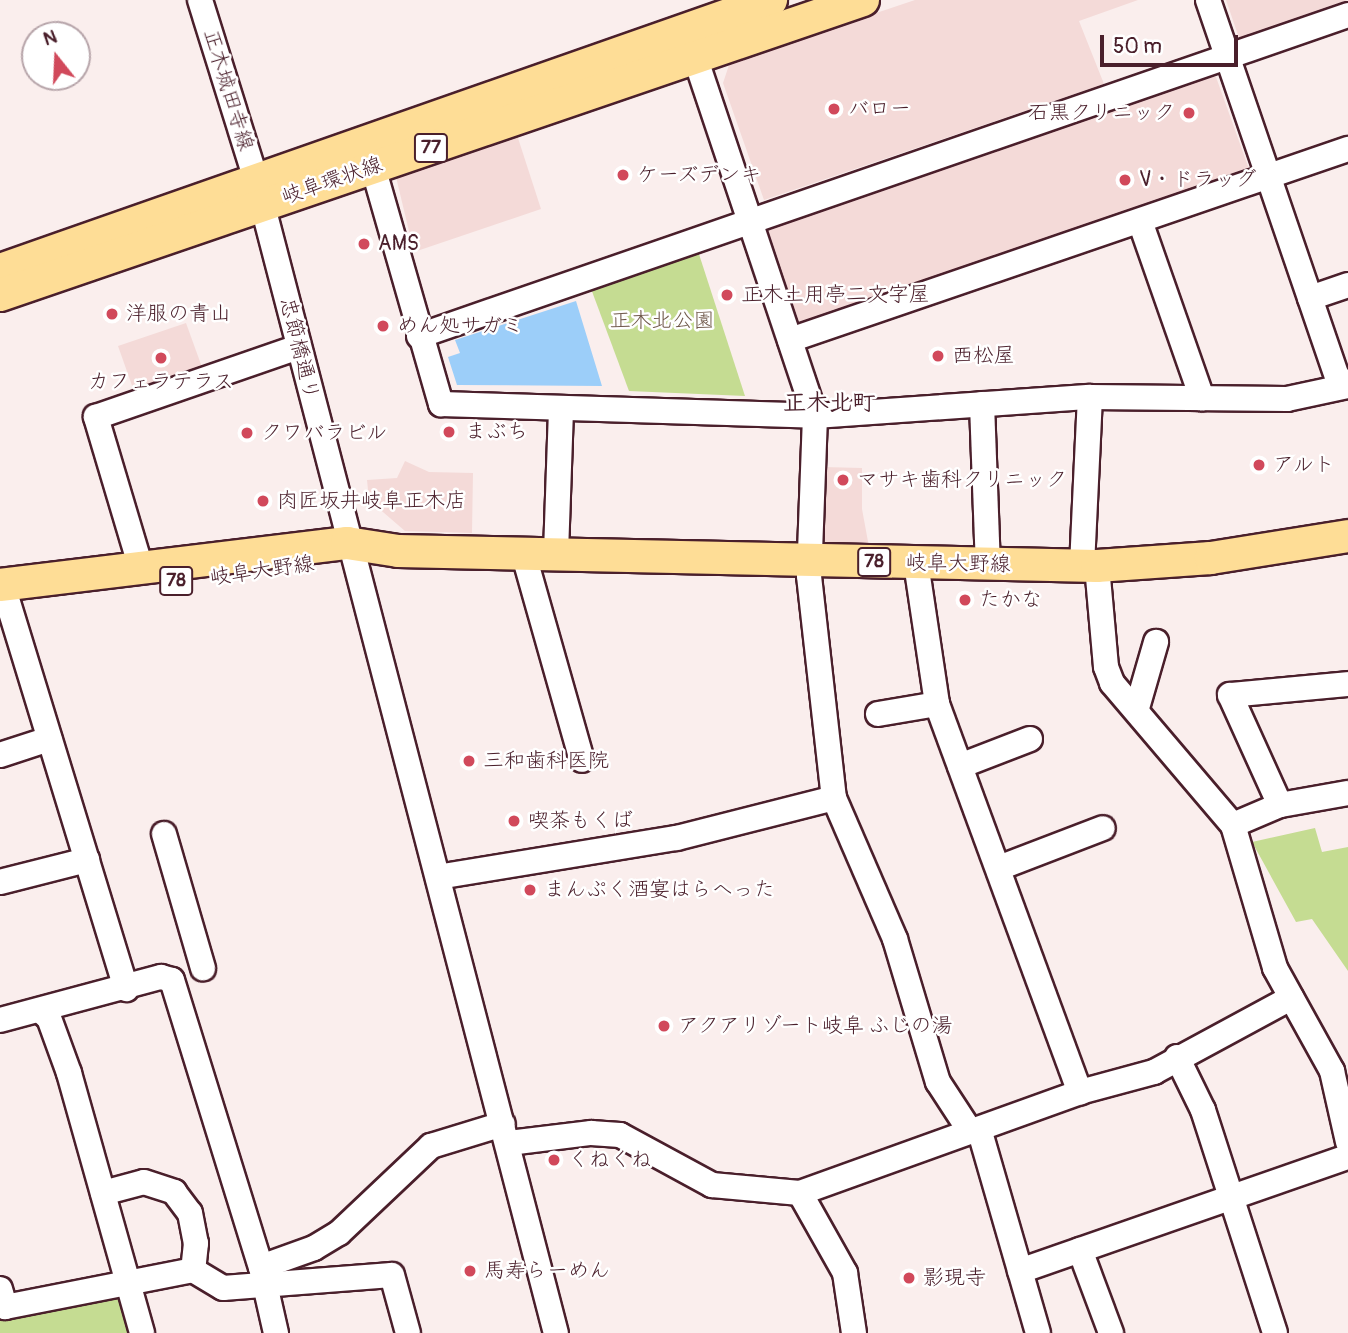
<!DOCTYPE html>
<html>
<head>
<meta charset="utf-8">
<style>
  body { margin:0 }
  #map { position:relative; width:1348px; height:1333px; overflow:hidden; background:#faeeed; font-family:Pangolin,"Klee One",sans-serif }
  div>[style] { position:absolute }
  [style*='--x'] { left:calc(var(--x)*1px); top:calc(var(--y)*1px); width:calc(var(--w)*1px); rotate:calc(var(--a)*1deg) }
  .built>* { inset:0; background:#f4dad8 }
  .green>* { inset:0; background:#c5dc92 }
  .water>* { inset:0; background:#9ccef9 }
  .roads { filter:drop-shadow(2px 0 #4a1f2b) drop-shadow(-2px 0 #4a1f2b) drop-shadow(0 2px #4a1f2b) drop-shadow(0 -2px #4a1f2b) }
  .minor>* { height:24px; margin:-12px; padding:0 12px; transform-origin:12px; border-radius:12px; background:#fff }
  .major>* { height:32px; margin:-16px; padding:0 16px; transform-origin:16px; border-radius:16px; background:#fedd96 }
  .dots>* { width:19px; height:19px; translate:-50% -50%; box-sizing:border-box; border:4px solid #fff; border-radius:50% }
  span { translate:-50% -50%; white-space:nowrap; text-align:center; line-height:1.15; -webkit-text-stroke:5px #fff; paint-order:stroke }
  .shield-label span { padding:2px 5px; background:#fff; border:2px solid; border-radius:5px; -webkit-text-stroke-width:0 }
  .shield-label { font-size:19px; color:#4a1f2b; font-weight:700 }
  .street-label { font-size:21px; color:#4a1f2b }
  .poi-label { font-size:21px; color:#4a1f2b }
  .left { translate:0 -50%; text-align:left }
  .right { translate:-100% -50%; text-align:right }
  .park-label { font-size:21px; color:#6f584a }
  .neighbourhood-label { font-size:23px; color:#4a1f2b; font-weight:700 }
  .north { position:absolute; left:21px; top:21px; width:70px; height:70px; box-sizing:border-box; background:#fff; border:2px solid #b7a5aa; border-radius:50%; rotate:342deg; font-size:19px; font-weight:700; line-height:28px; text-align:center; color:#4a1f2b }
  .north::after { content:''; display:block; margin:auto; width:24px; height:32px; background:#d1495b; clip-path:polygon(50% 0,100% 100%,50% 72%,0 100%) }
  .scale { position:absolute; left:1100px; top:35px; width:138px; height:32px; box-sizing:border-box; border:4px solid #4a1f2b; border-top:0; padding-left:9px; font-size:21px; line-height:24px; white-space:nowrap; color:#4a1f2b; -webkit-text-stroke:5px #fff; paint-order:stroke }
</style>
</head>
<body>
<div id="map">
  <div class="built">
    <i style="clip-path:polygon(915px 0,1138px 0,1079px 21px,1104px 84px,764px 200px,723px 83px,730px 62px)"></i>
    <i style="clip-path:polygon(1226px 0,1348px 0,1239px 38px)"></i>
    <i style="clip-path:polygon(1203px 74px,1216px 77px,1249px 169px,1246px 176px,804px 328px,797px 324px,765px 230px,769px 223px)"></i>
    <i style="clip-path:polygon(517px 135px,541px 209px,414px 252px,396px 177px)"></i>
    <i style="clip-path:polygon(186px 323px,203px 370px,135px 394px,118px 346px)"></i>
    <i style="clip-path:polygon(405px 461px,429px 472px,473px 473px,472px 533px,405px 531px,369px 500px,367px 480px,397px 478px)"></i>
    <i style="clip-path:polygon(823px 467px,862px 468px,862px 509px,869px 547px,825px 546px,820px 539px)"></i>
  </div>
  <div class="green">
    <i style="clip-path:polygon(697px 248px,745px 396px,629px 391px,590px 286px)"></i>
    <i style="clip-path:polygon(1315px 828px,1322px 852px,1348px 847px,1348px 971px,1312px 919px,1296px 922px,1252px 842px)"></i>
    <i style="clip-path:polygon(114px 1294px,119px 1298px,129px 1333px,0 1333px,0 1316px)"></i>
  </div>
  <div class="water">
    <i style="clip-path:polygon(576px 301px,602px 386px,457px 385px,448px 357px,460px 353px,455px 340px)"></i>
  </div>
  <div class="roads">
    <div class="minor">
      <i style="--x:200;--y:0;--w:189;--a:72.7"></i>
      <i style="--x:256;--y:180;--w:1191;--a:75.42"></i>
      <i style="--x:1208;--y:0;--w:398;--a:71.1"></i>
      <i style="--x:1337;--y:376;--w:14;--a:45"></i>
      <i style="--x:690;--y:42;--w:394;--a:71.5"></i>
      <i style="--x:815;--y:416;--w:160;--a:92.1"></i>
      <i style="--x:809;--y:576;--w:223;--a:83.6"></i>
      <i style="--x:834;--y:798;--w:154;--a:66.6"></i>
      <i style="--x:895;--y:939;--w:149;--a:73.3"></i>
      <i style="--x:938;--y:1082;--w:59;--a:56.9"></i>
      <i style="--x:373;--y:167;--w:247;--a:74"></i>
      <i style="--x:441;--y:404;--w:374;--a:1.8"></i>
      <i style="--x:815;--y:416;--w:276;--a:-4"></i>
      <i style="--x:1090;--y:397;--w:197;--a:0.6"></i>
      <i style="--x:1287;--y:399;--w:62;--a:-12"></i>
      <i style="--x:1140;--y:221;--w:188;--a:70.7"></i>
      <i style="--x:1310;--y:298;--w:40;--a:-18.9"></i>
      <i style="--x:419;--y:336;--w:983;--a:-19.06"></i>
      <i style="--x:790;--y:340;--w:590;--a:-18.9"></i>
      <i style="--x:982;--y:404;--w:162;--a:87.9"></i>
      <i style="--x:523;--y:552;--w:216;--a:74.2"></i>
      <i style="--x:556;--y:553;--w:143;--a:-88"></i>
      <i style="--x:916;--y:563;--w:143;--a:81.5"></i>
      <i style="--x:937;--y:704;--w:414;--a:69.8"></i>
      <i style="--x:1082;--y:566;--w:169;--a:-87.3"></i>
      <i style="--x:1097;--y:566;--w:101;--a:84.9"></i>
      <i style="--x:1106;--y:667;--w:17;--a:69"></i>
      <i style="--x:1112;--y:683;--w:187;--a:49.6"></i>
      <i style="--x:1233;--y:825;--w:149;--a:73.6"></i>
      <i style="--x:1275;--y:968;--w:118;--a:61"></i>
      <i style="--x:1332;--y:1071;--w:73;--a:77.3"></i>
      <i style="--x:141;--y:568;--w:158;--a:-106.6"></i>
      <i style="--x:96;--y:417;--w:214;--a:-19.1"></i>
      <i style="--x:7;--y:599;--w:408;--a:73"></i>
      <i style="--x:1137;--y:708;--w:69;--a:-73.9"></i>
      <i style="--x:878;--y:714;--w:60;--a:-9.6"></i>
      <i style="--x:0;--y:755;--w:52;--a:-18.1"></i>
      <i style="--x:960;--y:766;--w:75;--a:-21.1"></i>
      <i style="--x:1280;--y:805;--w:121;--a:-114.4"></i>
      <i style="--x:1230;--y:695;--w:119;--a:-5.3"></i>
      <i style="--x:1233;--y:825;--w:51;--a:-23.1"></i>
      <i style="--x:1280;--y:805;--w:69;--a:-10"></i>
      <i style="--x:164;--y:834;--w:140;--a:73.8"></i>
      <i style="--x:999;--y:868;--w:111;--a:-21"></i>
      <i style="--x:438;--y:877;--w:242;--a:-9.3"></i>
      <i style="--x:677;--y:838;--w:162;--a:-14.3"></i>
      <i style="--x:0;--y:882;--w:90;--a:-14.2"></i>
      <i style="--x:42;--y:1012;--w:9;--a:41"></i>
      <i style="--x:49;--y:1018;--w:59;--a:70"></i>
      <i style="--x:69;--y:1073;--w:270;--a:74.3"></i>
      <i style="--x:0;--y:1020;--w:167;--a:-15"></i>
      <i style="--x:161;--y:977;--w:11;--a:15"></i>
      <i style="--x:172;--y:980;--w:300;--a:72.8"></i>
      <i style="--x:261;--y:1267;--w:68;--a:77.2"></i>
      <i style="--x:1177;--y:1057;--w:59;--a:63.9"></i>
      <i style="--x:1203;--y:1110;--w:234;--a:72.1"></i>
      <i style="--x:980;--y:1132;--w:209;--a:73.9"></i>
      <i style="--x:509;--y:1143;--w:83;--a:-7"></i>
      <i style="--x:591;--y:1133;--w:29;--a:4"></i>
      <i style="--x:620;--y:1135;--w:105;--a:28.5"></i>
      <i style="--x:712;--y:1185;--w:88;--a:5.2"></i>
      <i style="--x:800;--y:1193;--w:298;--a:-19.8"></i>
      <i style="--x:1080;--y:1092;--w:77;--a:-15.1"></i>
      <i style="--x:1154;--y:1072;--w:156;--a:-28.4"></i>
      <i style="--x:103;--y:1193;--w:42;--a:-15"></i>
      <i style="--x:144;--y:1182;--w:32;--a:18"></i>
      <i style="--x:174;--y:1192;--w:26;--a:53"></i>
      <i style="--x:190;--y:1213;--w:31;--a:79"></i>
      <i style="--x:196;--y:1243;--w:27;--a:96"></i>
      <i style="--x:800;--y:1193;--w:92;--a:60.6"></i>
      <i style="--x:845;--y:1273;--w:61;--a:81.5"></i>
      <i style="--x:1080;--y:1250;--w:89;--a:69.5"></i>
      <i style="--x:261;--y:1267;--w:56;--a:-19.7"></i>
      <i style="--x:314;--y:1248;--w:29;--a:-31"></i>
      <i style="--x:339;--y:1233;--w:127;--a:-43.4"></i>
      <i style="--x:431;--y:1146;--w:75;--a:-17"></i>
      <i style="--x:193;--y:1270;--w:35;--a:31"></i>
      <i style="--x:223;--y:1288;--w:169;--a:-4.4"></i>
      <i style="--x:392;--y:1275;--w:60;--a:74.6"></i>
      <i style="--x:1020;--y:1271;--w:347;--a:-19.2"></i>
      <i style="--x:0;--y:1289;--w:19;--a:74"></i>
      <i style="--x:5;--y:1307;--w:192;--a:-11.1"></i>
    </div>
    <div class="major">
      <i style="--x:0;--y:270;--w:817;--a:-19.3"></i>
      <i style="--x:0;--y:295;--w:912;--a:-18.87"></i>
      <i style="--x:0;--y:585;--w:350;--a:-6.9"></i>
      <i style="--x:347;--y:543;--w:52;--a:8.9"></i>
      <i style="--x:398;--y:551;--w:699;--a:1.23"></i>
      <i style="--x:1097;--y:566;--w:114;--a:-4"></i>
      <i style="--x:1211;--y:558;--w:139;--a:-9.1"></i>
    </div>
  </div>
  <div class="dots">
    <i style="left:834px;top:109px;background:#d1495b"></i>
    <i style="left:1189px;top:113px;background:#d1495b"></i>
    <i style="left:623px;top:175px;background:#d1495b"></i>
    <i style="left:1125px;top:180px;background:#d1495b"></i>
    <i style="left:364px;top:244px;background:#d1495b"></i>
    <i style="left:727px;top:295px;background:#d1495b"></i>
    <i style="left:112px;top:314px;background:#d1495b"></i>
    <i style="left:383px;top:326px;background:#d1495b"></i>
    <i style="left:938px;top:356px;background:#d1495b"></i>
    <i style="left:161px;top:358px;background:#d1495b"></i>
    <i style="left:449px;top:432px;background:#d1495b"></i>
    <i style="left:247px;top:433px;background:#d1495b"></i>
    <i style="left:1259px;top:465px;background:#d1495b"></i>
    <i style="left:843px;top:480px;background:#d1495b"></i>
    <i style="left:263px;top:501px;background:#d1495b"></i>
    <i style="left:965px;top:600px;background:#d1495b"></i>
    <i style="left:469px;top:761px;background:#d1495b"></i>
    <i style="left:514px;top:821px;background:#d1495b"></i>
    <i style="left:530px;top:890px;background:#d1495b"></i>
    <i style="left:664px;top:1026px;background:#d1495b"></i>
    <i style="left:554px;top:1160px;background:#d1495b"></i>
    <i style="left:470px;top:1271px;background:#d1495b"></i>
    <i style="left:909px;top:1278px;background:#d1495b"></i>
  </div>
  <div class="shield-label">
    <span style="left:431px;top:148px">77</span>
    <span style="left:874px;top:562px">78</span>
    <span style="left:176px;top:581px">78</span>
  </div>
  <div class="street-label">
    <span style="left:228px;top:90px;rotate:73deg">正木城田寺線</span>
    <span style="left:332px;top:181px;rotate:-19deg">岐阜環状線</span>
    <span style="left:299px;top:349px;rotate:76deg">忠節橋通り</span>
    <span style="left:958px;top:564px;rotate:1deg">岐阜大野線</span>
    <span style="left:262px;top:571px;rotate:-8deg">岐阜大野線</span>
  </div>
  <div class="poi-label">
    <span class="left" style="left:848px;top:109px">バロー</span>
    <span class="right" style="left:1175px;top:113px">石黒クリニック</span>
    <span class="left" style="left:637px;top:175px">ケーズデンキ</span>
    <span class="left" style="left:1139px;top:180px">V・ドラッグ</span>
    <span class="left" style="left:378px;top:244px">AMS</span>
    <span class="left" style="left:741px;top:295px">正木土用亭二文字屋</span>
    <span class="left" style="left:126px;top:314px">洋服の青山</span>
    <span class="left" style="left:397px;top:326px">めん処サガミ</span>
    <span class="left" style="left:952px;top:356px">西松屋</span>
    <span style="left:161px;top:382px">カフェラテラス</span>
    <span class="left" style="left:465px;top:432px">まぶち</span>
    <span class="left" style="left:261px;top:433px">クワバラビル</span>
    <span class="left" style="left:1273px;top:465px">アルト</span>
    <span class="left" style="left:857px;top:480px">マサキ歯科クリニック</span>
    <span class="left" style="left:277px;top:501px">肉匠坂井岐阜正木店</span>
    <span class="left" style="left:979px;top:600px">たかな</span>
    <span class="left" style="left:483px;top:761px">三和歯科医院</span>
    <span class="left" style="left:528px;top:821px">喫茶もくば</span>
    <span class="left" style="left:544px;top:890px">まんぷく酒宴はらへった</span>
    <span class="left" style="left:678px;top:1026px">アクアリゾート岐阜 ふじの湯</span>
    <span class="left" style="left:568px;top:1160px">くねくね</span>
    <span class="left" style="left:484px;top:1271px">馬寿らーめん</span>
    <span class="left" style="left:923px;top:1278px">影現寺</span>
  </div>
  <div class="park-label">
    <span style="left:662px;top:321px">正木北公園</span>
  </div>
  <div class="neighbourhood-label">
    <span style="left:829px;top:403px">正木北町</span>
  </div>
  <div class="north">N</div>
  <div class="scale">50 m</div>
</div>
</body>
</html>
